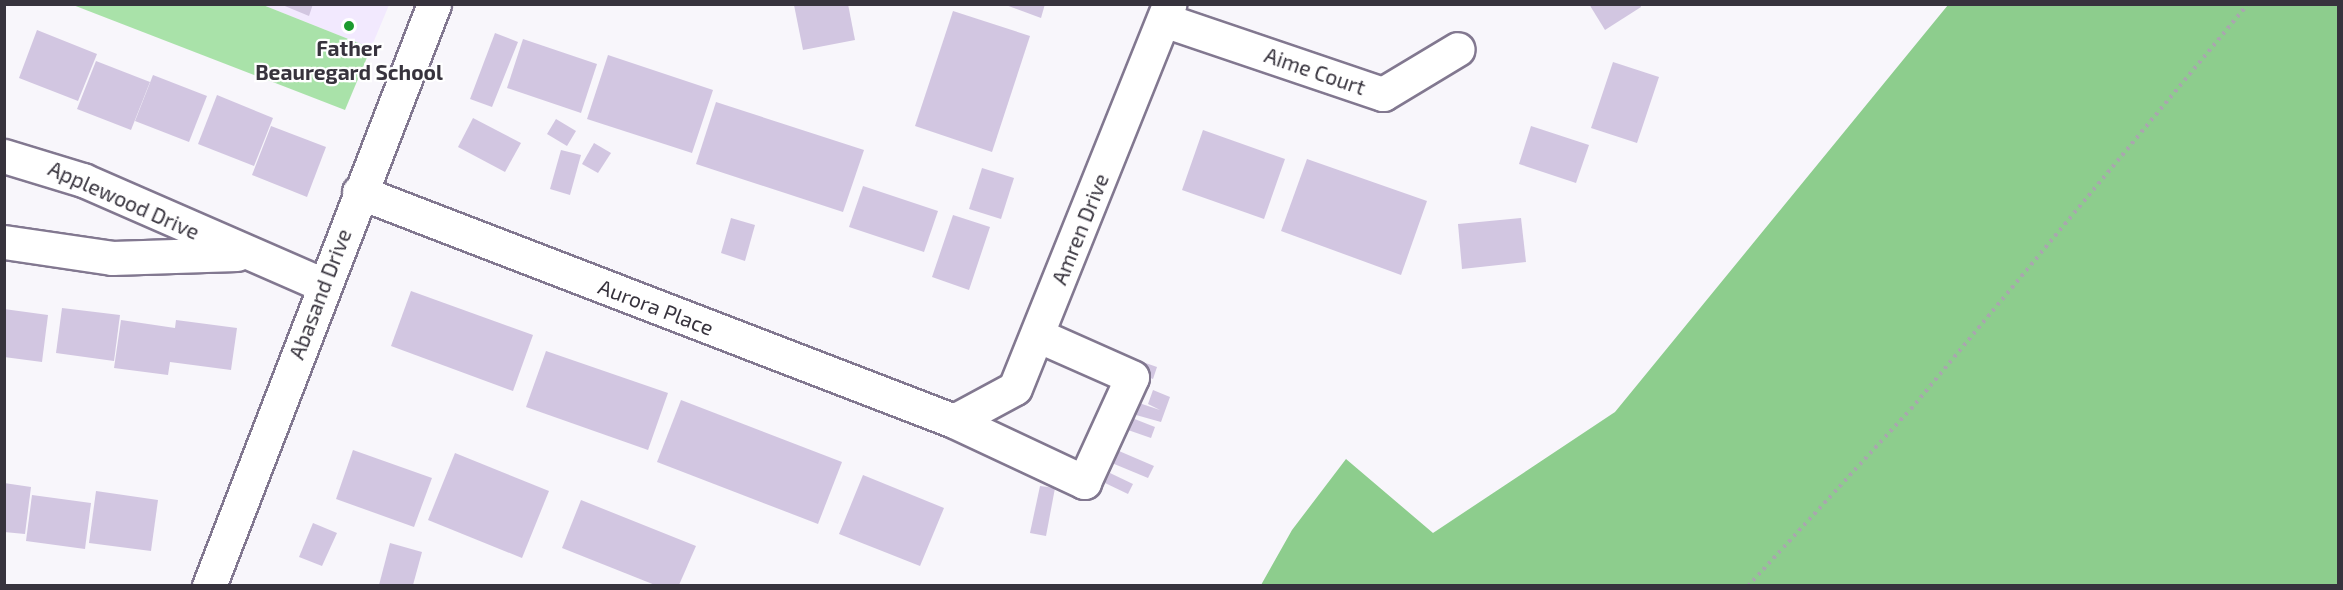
<!DOCTYPE html>
<html>
<head>
<meta charset="utf-8">
<style>
  body { margin:0 }
  #map { position:relative; width:2343px; height:590px; overflow:hidden; background:#f8f6fb; font-family:"Exo 2",sans-serif }
  div>[style] { position:absolute }
  [style*='--x'] { left:calc(var(--x)*1px); top:calc(var(--y)*1px); width:calc(var(--w)*1px); rotate:calc(var(--a)*1deg) }
  .built>* { inset:0; background:#f2e9fe }
  .green>* { inset:0; background:#a9e2a9 }
  .forest>* { inset:0; background:#8dcd8d }
  .building>* { inset:0; background:#d2c6e1 }
  .path>* { height:4px; margin-top:-2px; transform-origin:0; background:repeating-linear-gradient(90deg,#a9a7ae 0 3px,transparent 0 7.5px) }
  .roads { filter:drop-shadow(2px 0 #827890) drop-shadow(-2px 0 #827890) drop-shadow(0 2px #827890) drop-shadow(0 -2px #827890) }
  .minor>* { height:33px; margin:-16.5px; padding:0 16.5px; transform-origin:16.5px; border-radius:16.5px; background:#fff }
  .dots>* { width:16px; height:16px; translate:-50% -50%; box-sizing:border-box; border:3px solid #fff; border-radius:50% }
  span { translate:-50% -50%; white-space:nowrap; text-align:center; line-height:1.15; -webkit-text-stroke:4.5px #fff; paint-order:stroke }
  .poi-label { font-size:21px; color:#37333d; font-weight:700 }
  .street-label { font-size:21px; color:#37333d }
  .frame { position:absolute; inset:0; border:6px solid #37333d; pointer-events:none }
</style>
</head>
<body>
<div id="map">
  <div class="built">
    <i style="clip-path:polygon(263px 5px,389px 5px,371px 48px)"></i>
  </div>
  <div class="green">
    <i style="clip-path:polygon(73px 5px,263px 5px,371px 48px,345px 110px)"></i>
  </div>
  <div class="forest">
    <i style="clip-path:polygon(1948px 5px,2338px 5px,2338px 585px,1261px 585px,1292px 530px,1346px 459px,1433px 533px,1615px 412px)"></i>
  </div>
  <div class="building">
    <i style="clip-path:polygon(280px 4px,313px 4px,309px 16px)"></i>
    <i style="clip-path:polygon(848px 4px,855px 40px,803px 50px,794px 5px)"></i>
    <i style="clip-path:polygon(1003px 4px,1045px 4px,1041px 18px)"></i>
    <i style="clip-path:polygon(1589px 4px,1640px 4px,1641px 7px,1605px 30px)"></i>
    <i style="clip-path:polygon(953px 11px,1030px 36px,992px 152px,915px 126px)"></i>
    <i style="clip-path:polygon(37px 30px,97px 54px,78px 101px,19px 78px)"></i>
    <i style="clip-path:polygon(495px 33px,518px 42px,492px 107px,470px 99px)"></i>
    <i style="clip-path:polygon(523px 39px,597px 64px,581px 113px,507px 88px)"></i>
    <i style="clip-path:polygon(608px 55px,713px 90px,692px 153px,587px 119px)"></i>
    <i style="clip-path:polygon(96px 61px,150px 82px,131px 130px,77px 109px)"></i>
    <i style="clip-path:polygon(1613px 62px,1659px 77px,1637px 143px,1591px 128px)"></i>
    <i style="clip-path:polygon(153px 75px,207px 96px,189px 142px,135px 121px)"></i>
    <i style="clip-path:polygon(217px 95px,273px 118px,254px 166px,198px 144px)"></i>
    <i style="clip-path:polygon(716px 102px,864px 150px,843px 212px,696px 164px)"></i>
    <i style="clip-path:polygon(473px 118px,521px 143px,505px 172px,458px 147px)"></i>
    <i style="clip-path:polygon(556px 119px,576px 131px,567px 146px,547px 134px)"></i>
    <i style="clip-path:polygon(271px 126px,326px 147px,307px 197px,252px 175px)"></i>
    <i style="clip-path:polygon(1531px 126px,1589px 145px,1576px 183px,1519px 164px)"></i>
    <i style="clip-path:polygon(1203px 130px,1285px 159px,1264px 219px,1182px 190px)"></i>
    <i style="clip-path:polygon(594px 143px,611px 153px,598px 173px,582px 164px)"></i>
    <i style="clip-path:polygon(561px 150px,581px 155px,570px 195px,550px 189px)"></i>
    <i style="clip-path:polygon(1307px 159px,1427px 201px,1401px 275px,1281px 231px)"></i>
    <i style="clip-path:polygon(982px 168px,1014px 178px,1001px 219px,969px 209px)"></i>
    <i style="clip-path:polygon(863px 186px,938px 211px,924px 252px,849px 227px)"></i>
    <i style="clip-path:polygon(953px 215px,990px 227px,969px 290px,932px 277px)"></i>
    <i style="clip-path:polygon(731px 218px,755px 225px,745px 261px,721px 253px)"></i>
    <i style="clip-path:polygon(1521px 218px,1526px 262px,1462px 269px,1458px 224px)"></i>
    <i style="clip-path:polygon(411px 291px,533px 335px,513px 391px,391px 346px)"></i>
    <i style="clip-path:polygon(62px 308px,120px 315px,114px 361px,56px 353px)"></i>
    <i style="clip-path:polygon(4px 309px,48px 315px,42px 362px,4px 357px)"></i>
    <i style="clip-path:polygon(121px 320px,175px 328px,176px 320px,237px 328px,231px 370px,170px 362px,168px 375px,114px 368px)"></i>
    <i style="clip-path:polygon(546px 351px,668px 393px,648px 450px,526px 407px)"></i>
    <i style="clip-path:polygon(1117px 353px,1157px 367px,1153px 379px,1113px 364px)"></i>
    <i style="clip-path:polygon(1153px 390px,1170px 397px,1161px 422px,1136px 415px,1139px 403px,1160px 410px,1148px 404px)"></i>
    <i style="clip-path:polygon(681px 400px,842px 462px,818px 524px,657px 462px)"></i>
    <i style="clip-path:polygon(1132px 418px,1155px 427px,1151px 438px,1128px 430px)"></i>
    <i style="clip-path:polygon(1112px 448px,1154px 466px,1148px 478px,1107px 461px)"></i>
    <i style="clip-path:polygon(353px 450px,432px 478px,414px 527px,336px 499px)"></i>
    <i style="clip-path:polygon(455px 453px,549px 491px,522px 558px,428px 520px)"></i>
    <i style="clip-path:polygon(1110px 473px,1133px 484px,1128px 494px,1105px 483px)"></i>
    <i style="clip-path:polygon(863px 475px,944px 508px,920px 566px,839px 534px)"></i>
    <i style="clip-path:polygon(4px 483px,31px 487px,25px 534px,4px 532px)"></i>
    <i style="clip-path:polygon(1040px 486px,1055px 488px,1046px 536px,1030px 533px)"></i>
    <i style="clip-path:polygon(96px 491px,158px 500px,151px 551px,89px 543px)"></i>
    <i style="clip-path:polygon(32px 495px,91px 503px,85px 549px,26px 541px)"></i>
    <i style="clip-path:polygon(581px 500px,696px 546px,679px 585px,655px 585px,562px 548px)"></i>
    <i style="clip-path:polygon(313px 523px,337px 533px,322px 566px,299px 557px)"></i>
    <i style="clip-path:polygon(390px 543px,422px 552px,413px 585px,379px 585px)"></i>
  </div>
  <div class="path">
    <i style="--x:1748;--y:586;--w:241;--a:-47.4"></i>
    <i style="--x:1911;--y:409;--w:527;--a:-50.24"></i>
  </div>
  <div class="roads">
    <div class="minor">
      <i style="--x:1164;--y:20;--w:231;--a:18.7"></i>
      <i style="--x:1383;--y:94;--w:87;--a:-31"></i>
      <i style="--x:4;--y:156;--w:83;--a:16.9"></i>
      <i style="--x:83;--y:180;--w:262;--a:23.6"></i>
      <i style="--x:359;--y:192;--w:638;--a:21.05"></i>
      <i style="--x:954;--y:421;--w:144;--a:25.1"></i>
      <i style="--x:1084;--y:482;--w:115;--a:-65.4"></i>
      <i style="--x:1132;--y:377;--w:104;--a:-156.1"></i>
      <i style="--x:4;--y:242;--w:109;--a:8.4"></i>
      <i style="--x:112;--y:258;--w:125;--a:-1.8"></i>
      <i style="--x:954;--y:421;--w:69;--a:-28.4"></i>
      <i style="--x:1015;--y:388;--w:414;--a:-68.1"></i>
      <i style="--x:209;--y:586;--w:624;--a:-68.86"></i>
    </div>
  </div>
  <div class="dots">
    <i style="left:349px;top:26px;background:#1c9a2e"></i>
  </div>
  <div class="poi-label">
    <span style="left:349px;top:60px">Father<br>Beauregard School</span>
  </div>
  <div class="street-label">
    <span style="left:1315px;top:71px;rotate:19deg">Aime Court</span>
    <span style="left:124px;top:200px;rotate:24deg">Applewood Drive</span>
    <span style="left:1080px;top:229px;rotate:-68deg">Amren Drive</span>
    <span style="left:320px;top:294px;rotate:-69deg">Abasand Drive</span>
    <span style="left:656px;top:307px;rotate:21deg">Aurora Place</span>
  </div>
  <div class="frame"></div>
</div>
</body>
</html>
